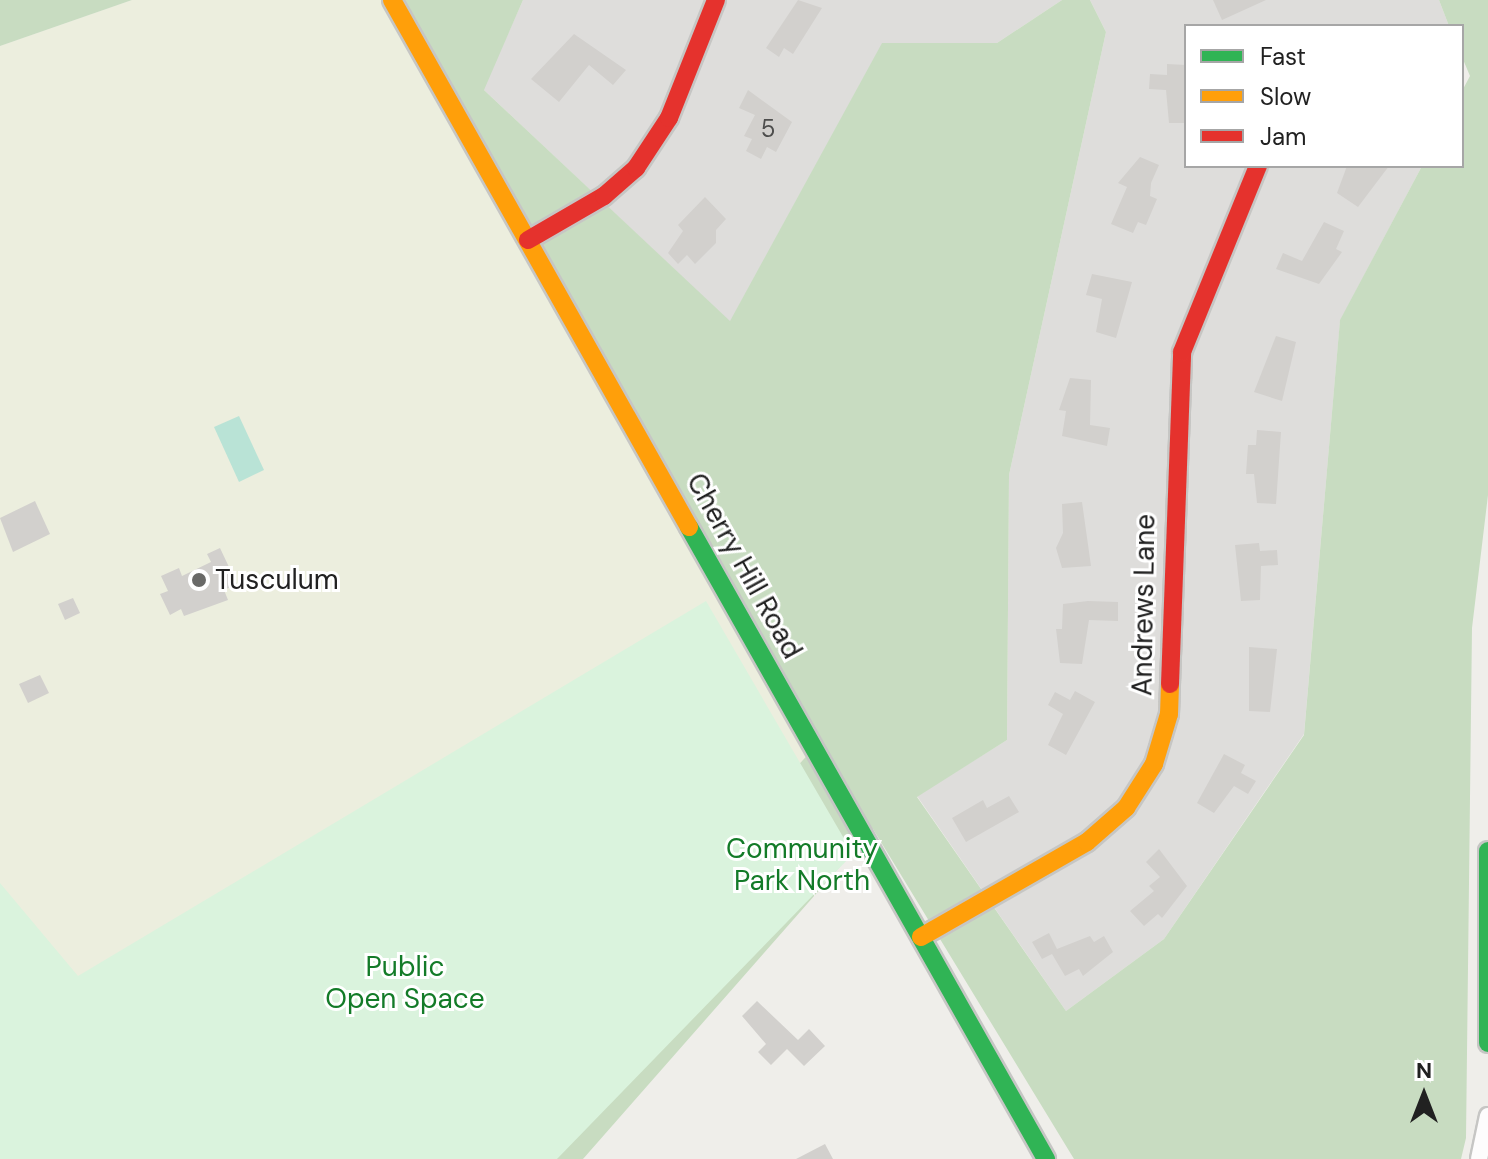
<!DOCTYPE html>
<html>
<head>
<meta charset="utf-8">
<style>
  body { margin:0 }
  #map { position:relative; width:1488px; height:1159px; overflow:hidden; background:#efeeea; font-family:"DM Sans",sans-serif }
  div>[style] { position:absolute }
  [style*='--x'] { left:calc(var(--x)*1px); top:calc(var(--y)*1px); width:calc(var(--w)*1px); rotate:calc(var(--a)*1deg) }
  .residential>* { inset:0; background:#dedddb }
  .farmland>* { inset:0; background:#eceede }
  .forest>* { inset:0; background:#c8dcc1 }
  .park>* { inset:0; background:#daf3dd }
  .pitch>* { inset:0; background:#b9e3d6 }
  .building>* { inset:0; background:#d2d0cd }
  .roads { filter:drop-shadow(2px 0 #c6c6c4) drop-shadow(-2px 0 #c6c6c4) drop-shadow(0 2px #c6c6c4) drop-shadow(0 -2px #c6c6c4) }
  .street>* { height:16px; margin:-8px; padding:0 8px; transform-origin:8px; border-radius:8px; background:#fdfcfc }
  .fast>* { height:18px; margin:-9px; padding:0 9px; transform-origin:9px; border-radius:9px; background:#30b455 }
  .slow>* { height:18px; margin:-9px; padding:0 9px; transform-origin:9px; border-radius:9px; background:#ff9f0a }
  .jam>* { height:18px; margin:-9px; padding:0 9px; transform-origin:9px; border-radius:9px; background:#e5322d }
  .dots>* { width:22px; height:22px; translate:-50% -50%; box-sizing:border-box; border:4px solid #fff; border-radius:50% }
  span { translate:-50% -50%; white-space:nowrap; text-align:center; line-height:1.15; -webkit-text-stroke:6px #fff; paint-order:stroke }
  .number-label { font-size:24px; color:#4d4d4c }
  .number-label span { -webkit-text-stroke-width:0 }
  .street-label { font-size:28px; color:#212121 }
  .poi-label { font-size:28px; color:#212121 }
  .left { translate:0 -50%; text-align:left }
  .park-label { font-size:28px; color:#137b28 }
  .legend { position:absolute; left:1184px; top:24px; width:280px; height:144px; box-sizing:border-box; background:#fff; border:2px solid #a6a6a6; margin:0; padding:10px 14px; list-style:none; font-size:24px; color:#212121 }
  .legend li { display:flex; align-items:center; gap:16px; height:40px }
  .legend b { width:40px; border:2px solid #a6a6a6 }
  .north { position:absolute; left:1384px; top:1055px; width:80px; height:80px; -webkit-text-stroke:6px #fff; paint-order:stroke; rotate:0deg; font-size:22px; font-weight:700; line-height:32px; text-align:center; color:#212121 }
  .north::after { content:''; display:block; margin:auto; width:28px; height:36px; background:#212121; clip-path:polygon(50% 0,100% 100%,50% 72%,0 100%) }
</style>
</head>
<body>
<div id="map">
  <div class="residential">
    <i style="clip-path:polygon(523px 0,1062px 0,997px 43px,882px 44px,730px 322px,483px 89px)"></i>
    <i style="clip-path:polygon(1090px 0,1439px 0,1449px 26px,1186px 26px,1186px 166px,1422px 166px,1340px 321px,1304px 734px,1164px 939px,1066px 1011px,917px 796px,1007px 740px,1009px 475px,1106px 32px)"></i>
  </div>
  <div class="farmland">
    <i style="clip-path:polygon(132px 0,399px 0,816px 746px,432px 1159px,0 1159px,0 46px)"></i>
  </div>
  <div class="forest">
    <i style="clip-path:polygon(0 0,132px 0,0 46px)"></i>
    <i style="clip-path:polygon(399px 0,523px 0,484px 90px,730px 321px,882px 43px,997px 43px,1062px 0,1090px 0,1106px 32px,1009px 475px,1007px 740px,917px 797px,1066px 1011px,1164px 939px,1304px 735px,1340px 320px,1422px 166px,1462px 166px,1462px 91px,1470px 76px,1462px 57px,1462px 26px,1449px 26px,1439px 0,1488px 0,1488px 495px,1472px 628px,1466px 1138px,1461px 1159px,1074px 1159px,873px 829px,583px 1159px,432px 1159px,816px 746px)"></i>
  </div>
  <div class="park">
    <i style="clip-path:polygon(706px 601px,853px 854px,557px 1159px,0 1159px,0 883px,78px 976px)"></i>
  </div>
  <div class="pitch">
    <i style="clip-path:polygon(239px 416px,264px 470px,239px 482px,214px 427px)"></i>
  </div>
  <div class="building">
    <i style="clip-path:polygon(798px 0,822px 8px,793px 54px,784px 48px,779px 57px,766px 48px)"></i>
    <i style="clip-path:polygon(1213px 0,1266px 0,1222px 20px)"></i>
    <i style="clip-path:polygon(574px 34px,626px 70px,613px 85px,589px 65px,559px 102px,531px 79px)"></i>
    <i style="clip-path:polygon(1167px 64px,1186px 65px,1186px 123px,1169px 123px,1166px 90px,1149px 89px,1150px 74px,1167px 75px)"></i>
    <i style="clip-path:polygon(748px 90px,792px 122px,776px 152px,767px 147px,761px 159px,746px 151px,752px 139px,744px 136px,755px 115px,739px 108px)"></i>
    <i style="clip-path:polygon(1140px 157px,1159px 165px,1151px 183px,1150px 196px,1157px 199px,1146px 225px,1138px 222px,1133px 233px,1111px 224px,1127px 187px,1118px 183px)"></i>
    <i style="clip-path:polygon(1347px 166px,1389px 166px,1358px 207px,1337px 193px)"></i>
    <i style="clip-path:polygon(705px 197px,726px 219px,716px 230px,716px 243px,695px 264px,687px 255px,678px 264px,668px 253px,683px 231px,678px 225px)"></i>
    <i style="clip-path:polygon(1324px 222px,1344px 231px,1336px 249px,1342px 252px,1319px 284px,1276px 269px,1283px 253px,1302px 261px)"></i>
    <i style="clip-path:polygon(1092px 274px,1132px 282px,1116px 338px,1096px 332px,1102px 299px,1086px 295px)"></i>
    <i style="clip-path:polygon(1276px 336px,1296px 342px,1282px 401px,1254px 392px)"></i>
    <i style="clip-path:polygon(1070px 378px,1091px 380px,1090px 425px,1110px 428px,1107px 446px,1062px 436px,1066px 411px,1059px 410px)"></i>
    <i style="clip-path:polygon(1257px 430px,1281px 432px,1276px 504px,1257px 503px,1254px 474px,1246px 474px,1248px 445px,1256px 445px)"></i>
    <i style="clip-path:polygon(35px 501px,50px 534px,13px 552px,0 518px)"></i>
    <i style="clip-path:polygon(1082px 502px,1091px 566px,1062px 568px,1056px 548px,1063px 533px,1062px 504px)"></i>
    <i style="clip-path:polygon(1259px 543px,1260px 551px,1277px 550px,1278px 565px,1261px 566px,1260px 600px,1241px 601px,1235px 545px)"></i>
    <i style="clip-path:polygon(220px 548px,237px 584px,224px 590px,228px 600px,184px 616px,181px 609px,170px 615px,160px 594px,168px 591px,161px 576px,179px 568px,182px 576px,211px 562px,207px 554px)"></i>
    <i style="clip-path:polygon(73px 598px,80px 613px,65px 620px,58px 604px)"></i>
    <i style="clip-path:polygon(1088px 601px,1118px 602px,1118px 621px,1089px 620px,1082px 664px,1060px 663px,1056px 629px,1062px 629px,1063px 604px)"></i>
    <i style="clip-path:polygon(1249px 647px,1277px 649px,1270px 712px,1249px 711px)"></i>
    <i style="clip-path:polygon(40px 675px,49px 693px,28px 703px,19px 684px)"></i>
    <i style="clip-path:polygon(1075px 691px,1095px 702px,1066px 755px,1048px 745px,1063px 714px,1048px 705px,1055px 692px,1070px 700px)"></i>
    <i style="clip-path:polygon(1224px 754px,1245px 765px,1241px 773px,1256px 781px,1248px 794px,1234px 786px,1214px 813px,1197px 803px)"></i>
    <i style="clip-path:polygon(1009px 796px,1019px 812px,966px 842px,952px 818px,983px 800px,987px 808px)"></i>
    <i style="clip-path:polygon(1159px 849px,1187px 886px,1162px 918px,1158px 914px,1144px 926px,1130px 911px,1154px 891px,1149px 886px,1160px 877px,1146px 862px)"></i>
    <i style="clip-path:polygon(1049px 933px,1057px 949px,1090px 936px,1094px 942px,1104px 936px,1113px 952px,1083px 976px,1079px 969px,1065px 976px,1052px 954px,1042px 959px,1032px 942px)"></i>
    <i style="clip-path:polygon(757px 1001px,798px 1040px,809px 1029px,825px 1046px,804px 1066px,787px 1049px,771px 1065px,758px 1052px,766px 1044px,742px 1016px)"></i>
    <i style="clip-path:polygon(825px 1144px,833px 1159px,796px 1159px)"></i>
  </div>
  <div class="roads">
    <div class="street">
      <i style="--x:1479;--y:1159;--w:44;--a:-78.2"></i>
    </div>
    <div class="fast">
      <i style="--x:689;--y:527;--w:726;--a:60.54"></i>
      <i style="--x:1488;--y:851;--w:192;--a:90"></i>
    </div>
    <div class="slow">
      <i style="--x:392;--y:0;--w:605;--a:60.6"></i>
      <i style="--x:921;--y:937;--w:191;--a:-29.8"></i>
      <i style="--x:1087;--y:842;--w:52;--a:-41.1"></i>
      <i style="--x:1126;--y:808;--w:52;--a:-57.5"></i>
      <i style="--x:1154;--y:764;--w:52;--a:-73.3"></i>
      <i style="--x:1169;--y:714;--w:30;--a:-88"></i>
    </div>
    <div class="jam">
      <i style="--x:528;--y:240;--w:88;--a:-30.1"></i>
      <i style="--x:604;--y:196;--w:43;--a:-41.2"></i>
      <i style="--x:636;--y:168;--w:60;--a:-56.6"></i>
      <i style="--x:669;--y:118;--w:127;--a:-68.3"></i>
      <i style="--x:1170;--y:684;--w:332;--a:-87.9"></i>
      <i style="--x:1182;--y:352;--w:201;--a:-67.8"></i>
    </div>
  </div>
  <div class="dots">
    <i style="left:199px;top:580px;background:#696967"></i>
  </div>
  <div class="number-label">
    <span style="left:768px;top:129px">5</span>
  </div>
  <div class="street-label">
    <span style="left:744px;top:566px;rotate:61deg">Cherry Hill Road</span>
    <span style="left:1144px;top:605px;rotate:-89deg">Andrews Lane</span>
  </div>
  <div class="poi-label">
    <span class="left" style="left:215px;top:580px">Tusculum</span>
  </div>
  <div class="park-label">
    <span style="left:802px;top:865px">Community<br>Park North</span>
    <span style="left:405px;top:983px">Public<br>Open Space</span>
  </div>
  <ul class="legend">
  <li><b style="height:10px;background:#30b455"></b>Fast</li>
  <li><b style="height:10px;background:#ff9f0a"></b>Slow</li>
  <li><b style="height:10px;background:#e5322d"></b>Jam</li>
  </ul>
  <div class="north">N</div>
</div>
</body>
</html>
